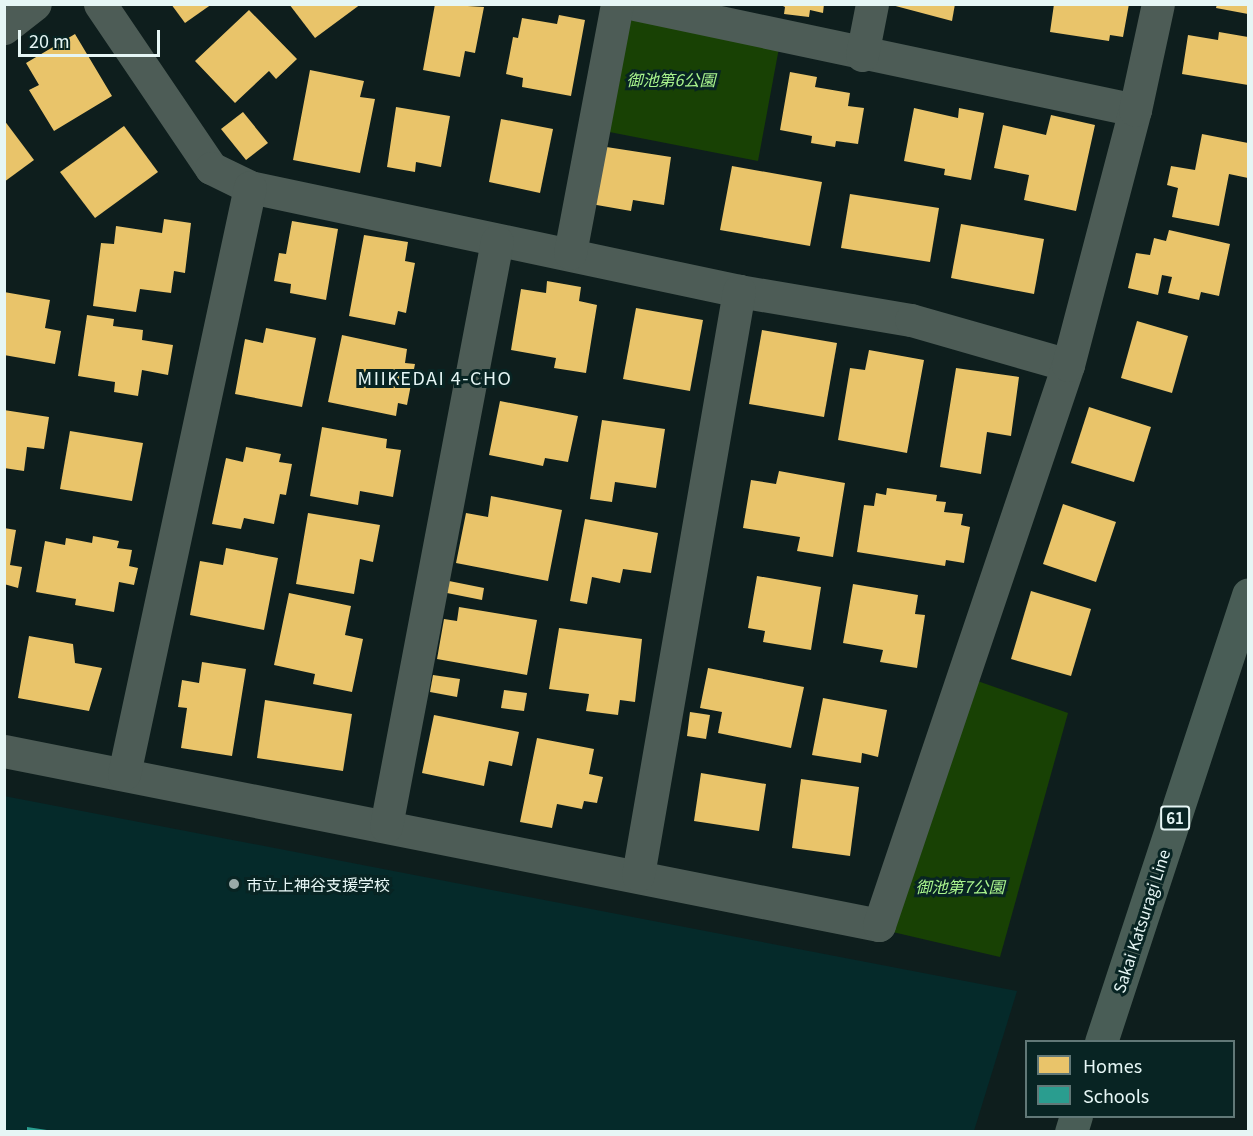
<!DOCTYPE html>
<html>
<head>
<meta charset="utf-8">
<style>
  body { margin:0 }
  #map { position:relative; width:1253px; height:1136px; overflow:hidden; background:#0e1e1d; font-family:Georgia,"Noto Sans JP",serif }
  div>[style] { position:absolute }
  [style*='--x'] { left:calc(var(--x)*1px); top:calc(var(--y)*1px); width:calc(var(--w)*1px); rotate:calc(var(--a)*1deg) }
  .built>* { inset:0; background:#052a2a }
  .green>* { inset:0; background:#184104 }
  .homes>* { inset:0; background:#e9c46a }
  .schools>* { inset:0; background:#2a9d8f }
  .street>* { height:33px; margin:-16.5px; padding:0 16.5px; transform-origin:16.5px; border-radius:16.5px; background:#4d5c56 }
  .primary>* { height:33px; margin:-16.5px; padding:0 16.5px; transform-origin:16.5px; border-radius:16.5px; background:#495d56 }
  .dots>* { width:16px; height:16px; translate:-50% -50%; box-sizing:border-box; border:3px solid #082423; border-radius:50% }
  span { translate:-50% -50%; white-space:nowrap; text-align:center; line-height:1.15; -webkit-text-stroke:6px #082423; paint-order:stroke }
  .shield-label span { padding:2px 4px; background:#082423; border:2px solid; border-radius:4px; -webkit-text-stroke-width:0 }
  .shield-label { font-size:15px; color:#e6f6f5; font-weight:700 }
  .park-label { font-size:16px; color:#a9f48d; font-style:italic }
  .poi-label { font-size:16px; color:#e6f6f5 }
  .left { translate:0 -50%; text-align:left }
  .street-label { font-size:16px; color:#e6f6f5 }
  .neighbourhood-label { font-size:18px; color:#e6f6f5; letter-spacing:1.5px }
  .frame { position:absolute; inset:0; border:6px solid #e6f6f5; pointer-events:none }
  .legend { position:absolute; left:1025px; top:1040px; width:210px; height:78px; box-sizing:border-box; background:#082423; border:2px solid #617877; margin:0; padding:8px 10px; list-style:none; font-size:18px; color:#e6f6f5 }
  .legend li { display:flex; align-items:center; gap:12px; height:30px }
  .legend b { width:30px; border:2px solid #617877 }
  .scale { position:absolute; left:18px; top:30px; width:142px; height:27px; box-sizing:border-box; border:3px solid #e6f6f5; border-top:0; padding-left:8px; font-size:18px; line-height:21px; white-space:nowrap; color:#e6f6f5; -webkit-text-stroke:4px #082423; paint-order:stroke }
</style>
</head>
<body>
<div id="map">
  <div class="built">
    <i style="clip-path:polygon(4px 796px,1017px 991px,974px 1131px,5px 1131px)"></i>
  </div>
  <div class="green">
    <i style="clip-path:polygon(617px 5px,781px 37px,758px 161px,594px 129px)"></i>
    <i style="clip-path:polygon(969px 678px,1068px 713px,1000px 957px,884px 930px)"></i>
  </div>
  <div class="homes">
    <i style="clip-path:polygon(171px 4px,212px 4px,185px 23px)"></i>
    <i style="clip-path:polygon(289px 4px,361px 4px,315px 38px)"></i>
    <i style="clip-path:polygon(435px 4px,484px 7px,475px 53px,465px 51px,460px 77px,423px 70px)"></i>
    <i style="clip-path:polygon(779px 4px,824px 4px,823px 13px,810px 10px,809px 17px,784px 14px,785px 7px)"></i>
    <i style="clip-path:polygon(888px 4px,955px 4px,952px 21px)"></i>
    <i style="clip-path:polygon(1054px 4px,1129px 4px,1123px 37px,1110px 35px,1109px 41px,1050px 32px)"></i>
    <i style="clip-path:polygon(1217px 4px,1248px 4px,1248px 14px,1216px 8px)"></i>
    <i style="clip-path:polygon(249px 10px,297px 59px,276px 79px,269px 71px,235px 103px,195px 61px)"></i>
    <i style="clip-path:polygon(559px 15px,585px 20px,571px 96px,522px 87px,523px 78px,506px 74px,513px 37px,518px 38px,522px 18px,557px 24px)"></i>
    <i style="clip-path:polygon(1219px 32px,1248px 37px,1248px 85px,1182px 74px,1188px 35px,1218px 40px)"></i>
    <i style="clip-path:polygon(75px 34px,112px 96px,54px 131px,29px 90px,39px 85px,26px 63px)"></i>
    <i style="clip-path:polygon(310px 70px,364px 81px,360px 97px,375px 99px,360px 173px,293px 160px)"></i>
    <i style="clip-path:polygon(790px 72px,817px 77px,815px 87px,850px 93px,848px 106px,864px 108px,858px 144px,836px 141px,835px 147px,811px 143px,812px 136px,780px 130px)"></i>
    <i style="clip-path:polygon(396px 107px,450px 116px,441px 167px,416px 162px,415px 172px,387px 167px)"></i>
    <i style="clip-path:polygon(914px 108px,958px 118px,959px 108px,984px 113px,971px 180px,944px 175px,945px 169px,904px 161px)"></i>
    <i style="clip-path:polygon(243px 112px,268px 143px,246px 160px,221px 129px)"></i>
    <i style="clip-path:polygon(1051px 115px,1095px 125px,1076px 211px,1024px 200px,1029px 175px,994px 168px,1003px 125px,1046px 135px)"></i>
    <i style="clip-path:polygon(501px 119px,553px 129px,540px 193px,489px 182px)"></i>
    <i style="clip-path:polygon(4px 120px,34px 160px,4px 182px)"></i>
    <i style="clip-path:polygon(124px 126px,158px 172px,95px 218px,60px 172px)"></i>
    <i style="clip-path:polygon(1202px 134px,1248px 143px,1248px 178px,1229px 174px,1219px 226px,1172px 217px,1178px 188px,1167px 185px,1171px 166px,1195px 170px)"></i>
    <i style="clip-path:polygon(600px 146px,671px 157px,664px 205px,633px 200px,631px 211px,591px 204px)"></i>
    <i style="clip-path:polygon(732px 166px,822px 182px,810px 246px,720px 230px)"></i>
    <i style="clip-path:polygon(850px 194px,939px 208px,930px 262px,841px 248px)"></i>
    <i style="clip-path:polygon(164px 219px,191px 223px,185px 273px,174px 271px,171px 293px,140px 289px,136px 312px,93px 306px,101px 243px,114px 244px,116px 226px,162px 233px)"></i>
    <i style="clip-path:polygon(292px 221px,338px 229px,326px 300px,290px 293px,291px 284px,274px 281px,279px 253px,286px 254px)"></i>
    <i style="clip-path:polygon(961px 224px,1044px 239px,1034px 294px,951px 278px)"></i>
    <i style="clip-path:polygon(1169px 230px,1230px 244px,1219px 296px,1201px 292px,1199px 300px,1168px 293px,1172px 277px,1162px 275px,1158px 295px,1128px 288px,1136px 253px,1150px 255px,1154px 238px,1166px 241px)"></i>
    <i style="clip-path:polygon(364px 235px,408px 242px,405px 261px,415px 263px,406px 313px,398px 311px,395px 325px,349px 316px)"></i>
    <i style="clip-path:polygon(547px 281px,581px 287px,579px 301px,597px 305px,586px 373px,554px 368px,556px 358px,511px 350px,521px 289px,546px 293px)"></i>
    <i style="clip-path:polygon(4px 292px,50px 300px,45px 328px,61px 331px,55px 364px,4px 355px)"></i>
    <i style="clip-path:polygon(636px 308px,703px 320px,690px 391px,623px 379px)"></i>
    <i style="clip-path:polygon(87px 315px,114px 319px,113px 326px,143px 330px,142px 340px,173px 345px,168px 375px,142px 370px,138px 396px,114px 392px,115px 382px,78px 376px)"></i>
    <i style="clip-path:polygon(1137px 321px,1188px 336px,1172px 393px,1121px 378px)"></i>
    <i style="clip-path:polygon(266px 328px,316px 338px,302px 407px,235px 394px,245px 339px,263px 343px)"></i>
    <i style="clip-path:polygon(762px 330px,837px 343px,824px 417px,749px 404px)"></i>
    <i style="clip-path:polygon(342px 335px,407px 349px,405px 363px,415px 364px,407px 405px,398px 403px,396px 416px,328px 402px)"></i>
    <i style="clip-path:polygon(869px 350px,924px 360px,907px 453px,838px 440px,850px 368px,865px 370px)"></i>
    <i style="clip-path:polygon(956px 368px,1019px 377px,1011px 436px,987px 432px,981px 474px,940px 467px)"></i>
    <i style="clip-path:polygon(500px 401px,578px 416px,568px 462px,545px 458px,543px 466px,489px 455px)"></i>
    <i style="clip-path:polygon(1089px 407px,1151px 427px,1134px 482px,1071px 463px)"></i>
    <i style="clip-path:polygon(4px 410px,49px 417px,44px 449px,27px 447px,24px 471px,4px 468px)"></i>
    <i style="clip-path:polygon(602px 420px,665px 429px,656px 488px,615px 482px,612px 502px,590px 499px)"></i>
    <i style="clip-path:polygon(322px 427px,387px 439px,386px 448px,401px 450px,393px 497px,360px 491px,358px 505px,310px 496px)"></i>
    <i style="clip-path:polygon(70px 431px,143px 443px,132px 501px,60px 489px)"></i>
    <i style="clip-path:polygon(246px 447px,281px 454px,279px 462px,292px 464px,286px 495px,280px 494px,274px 524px,244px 518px,241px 529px,212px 524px,226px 458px,243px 462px)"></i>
    <i style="clip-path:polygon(779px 471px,845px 483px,833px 557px,797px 551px,800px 537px,743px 528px,751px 480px,776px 484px)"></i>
    <i style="clip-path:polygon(887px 488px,937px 495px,936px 501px,946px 502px,944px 512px,963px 514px,961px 525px,970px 527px,964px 563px,946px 560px,945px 566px,857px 552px,864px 505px,874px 506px,876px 493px,886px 495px)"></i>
    <i style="clip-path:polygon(491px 496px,562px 510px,548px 581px,456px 563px,466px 513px,488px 517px)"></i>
    <i style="clip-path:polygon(1063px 504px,1116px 522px,1096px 582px,1043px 564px)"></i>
    <i style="clip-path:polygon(308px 513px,380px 525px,373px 562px,360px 559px,354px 594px,296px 584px)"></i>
    <i style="clip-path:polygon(585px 519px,658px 533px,651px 573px,623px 569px,620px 583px,592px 577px,587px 604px,570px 601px)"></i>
    <i style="clip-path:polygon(4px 528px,16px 530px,10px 565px,22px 567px,18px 588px,4px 584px)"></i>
    <i style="clip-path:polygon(93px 536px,119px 541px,117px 548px,132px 550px,129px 566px,138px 568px,134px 585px,119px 582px,114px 612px,75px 605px,76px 599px,36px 592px,45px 541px,65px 545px,66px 538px,92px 543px)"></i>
    <i style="clip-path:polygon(226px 548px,278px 558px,264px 630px,190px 615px,200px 561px,223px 565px)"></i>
    <i style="clip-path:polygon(757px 576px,821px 587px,811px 650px,763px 642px,765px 631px,748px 628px)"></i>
    <i style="clip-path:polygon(449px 581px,484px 588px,482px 600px,447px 593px)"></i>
    <i style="clip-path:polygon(853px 584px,918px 595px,915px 614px,925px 615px,917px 668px,880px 662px,883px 650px,843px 643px)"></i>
    <i style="clip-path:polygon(1031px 591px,1091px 609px,1071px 676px,1011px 659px)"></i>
    <i style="clip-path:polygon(289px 593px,351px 606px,345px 635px,363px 639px,352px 692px,313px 684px,315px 674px,274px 665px)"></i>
    <i style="clip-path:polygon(459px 607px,537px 620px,527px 675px,437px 659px,444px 619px,457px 621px)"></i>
    <i style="clip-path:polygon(559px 628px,642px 639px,635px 702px,620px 700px,618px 715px,586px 711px,589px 694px,549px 689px)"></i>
    <i style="clip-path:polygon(29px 636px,73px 644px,75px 663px,102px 668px,89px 711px,18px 698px)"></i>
    <i style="clip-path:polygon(202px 662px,246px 669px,232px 756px,181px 748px,187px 708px,178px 707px,182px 680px,199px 683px)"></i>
    <i style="clip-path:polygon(708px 668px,804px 687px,791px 748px,718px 733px,722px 712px,700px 708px)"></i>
    <i style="clip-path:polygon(433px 675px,460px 679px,457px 697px,430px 692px)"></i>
    <i style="clip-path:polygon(504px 690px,527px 693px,524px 711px,501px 708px)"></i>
    <i style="clip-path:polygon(823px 698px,887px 710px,878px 757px,862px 753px,861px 763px,812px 755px)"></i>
    <i style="clip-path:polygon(265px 700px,352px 714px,343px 771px,257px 758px)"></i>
    <i style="clip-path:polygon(690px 712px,710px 715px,706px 739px,687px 736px)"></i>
    <i style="clip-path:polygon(434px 715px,519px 732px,512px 766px,489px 761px,484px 786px,422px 773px)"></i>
    <i style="clip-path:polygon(537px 738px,594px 749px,589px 774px,603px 777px,597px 803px,584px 801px,582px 809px,557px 804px,552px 828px,520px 822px)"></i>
    <i style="clip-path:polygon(701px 773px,766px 784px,759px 831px,694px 821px)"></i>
    <i style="clip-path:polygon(801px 779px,859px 787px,850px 856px,792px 848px)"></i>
  </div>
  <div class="schools">
    <i style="clip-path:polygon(27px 1127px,47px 1130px,47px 1132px,27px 1132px)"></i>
  </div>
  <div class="street">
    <i style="--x:100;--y:4;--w:198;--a:55.9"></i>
    <i style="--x:211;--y:168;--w:43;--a:26"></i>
    <i style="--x:250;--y:187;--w:500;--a:12"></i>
    <i style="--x:739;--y:291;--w:174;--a:9.6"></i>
    <i style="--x:911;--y:320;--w:163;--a:16"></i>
    <i style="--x:635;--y:4;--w:511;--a:11.97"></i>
    <i style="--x:4;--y:28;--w:39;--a:-38"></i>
    <i style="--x:862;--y:55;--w:52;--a:-78.9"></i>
    <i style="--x:570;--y:253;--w:253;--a:-79.3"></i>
    <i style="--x:4;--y:751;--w:892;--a:11.25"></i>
    <i style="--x:879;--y:925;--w:591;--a:-71.35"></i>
    <i style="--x:1068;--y:365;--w:264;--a:-75.3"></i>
    <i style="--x:1135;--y:110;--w:108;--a:-77.8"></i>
    <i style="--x:124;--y:774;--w:600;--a:-77.89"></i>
    <i style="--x:386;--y:826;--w:595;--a:-79.26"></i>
    <i style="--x:638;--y:875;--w:593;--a:-80.19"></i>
  </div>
  <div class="primary">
    <i style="--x:1101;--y:1042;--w:471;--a:-71.8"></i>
    <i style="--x:1071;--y:1132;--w:17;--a:-73"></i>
  </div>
  <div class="dots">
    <i style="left:234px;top:884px;background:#9aaaa9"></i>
  </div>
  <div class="shield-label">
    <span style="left:1175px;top:818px">61</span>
  </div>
  <div class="park-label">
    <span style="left:671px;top:79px">御池第6公園</span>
    <span style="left:960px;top:886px">御池第7公園</span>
  </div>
  <div class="poi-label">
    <span class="left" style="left:246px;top:884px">市立上神谷支援学校</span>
  </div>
  <div class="street-label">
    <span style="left:1141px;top:921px;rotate:-72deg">Sakai Katsuragi Line</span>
  </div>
  <div class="neighbourhood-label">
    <span style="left:435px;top:377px">MIIKEDAI 4-CHO</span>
  </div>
  <div class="frame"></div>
  <ul class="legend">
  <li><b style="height:16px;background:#e9c46a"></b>Homes</li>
  <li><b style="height:16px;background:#2a9d8f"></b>Schools</li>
  </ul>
  <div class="scale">20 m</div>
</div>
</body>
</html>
